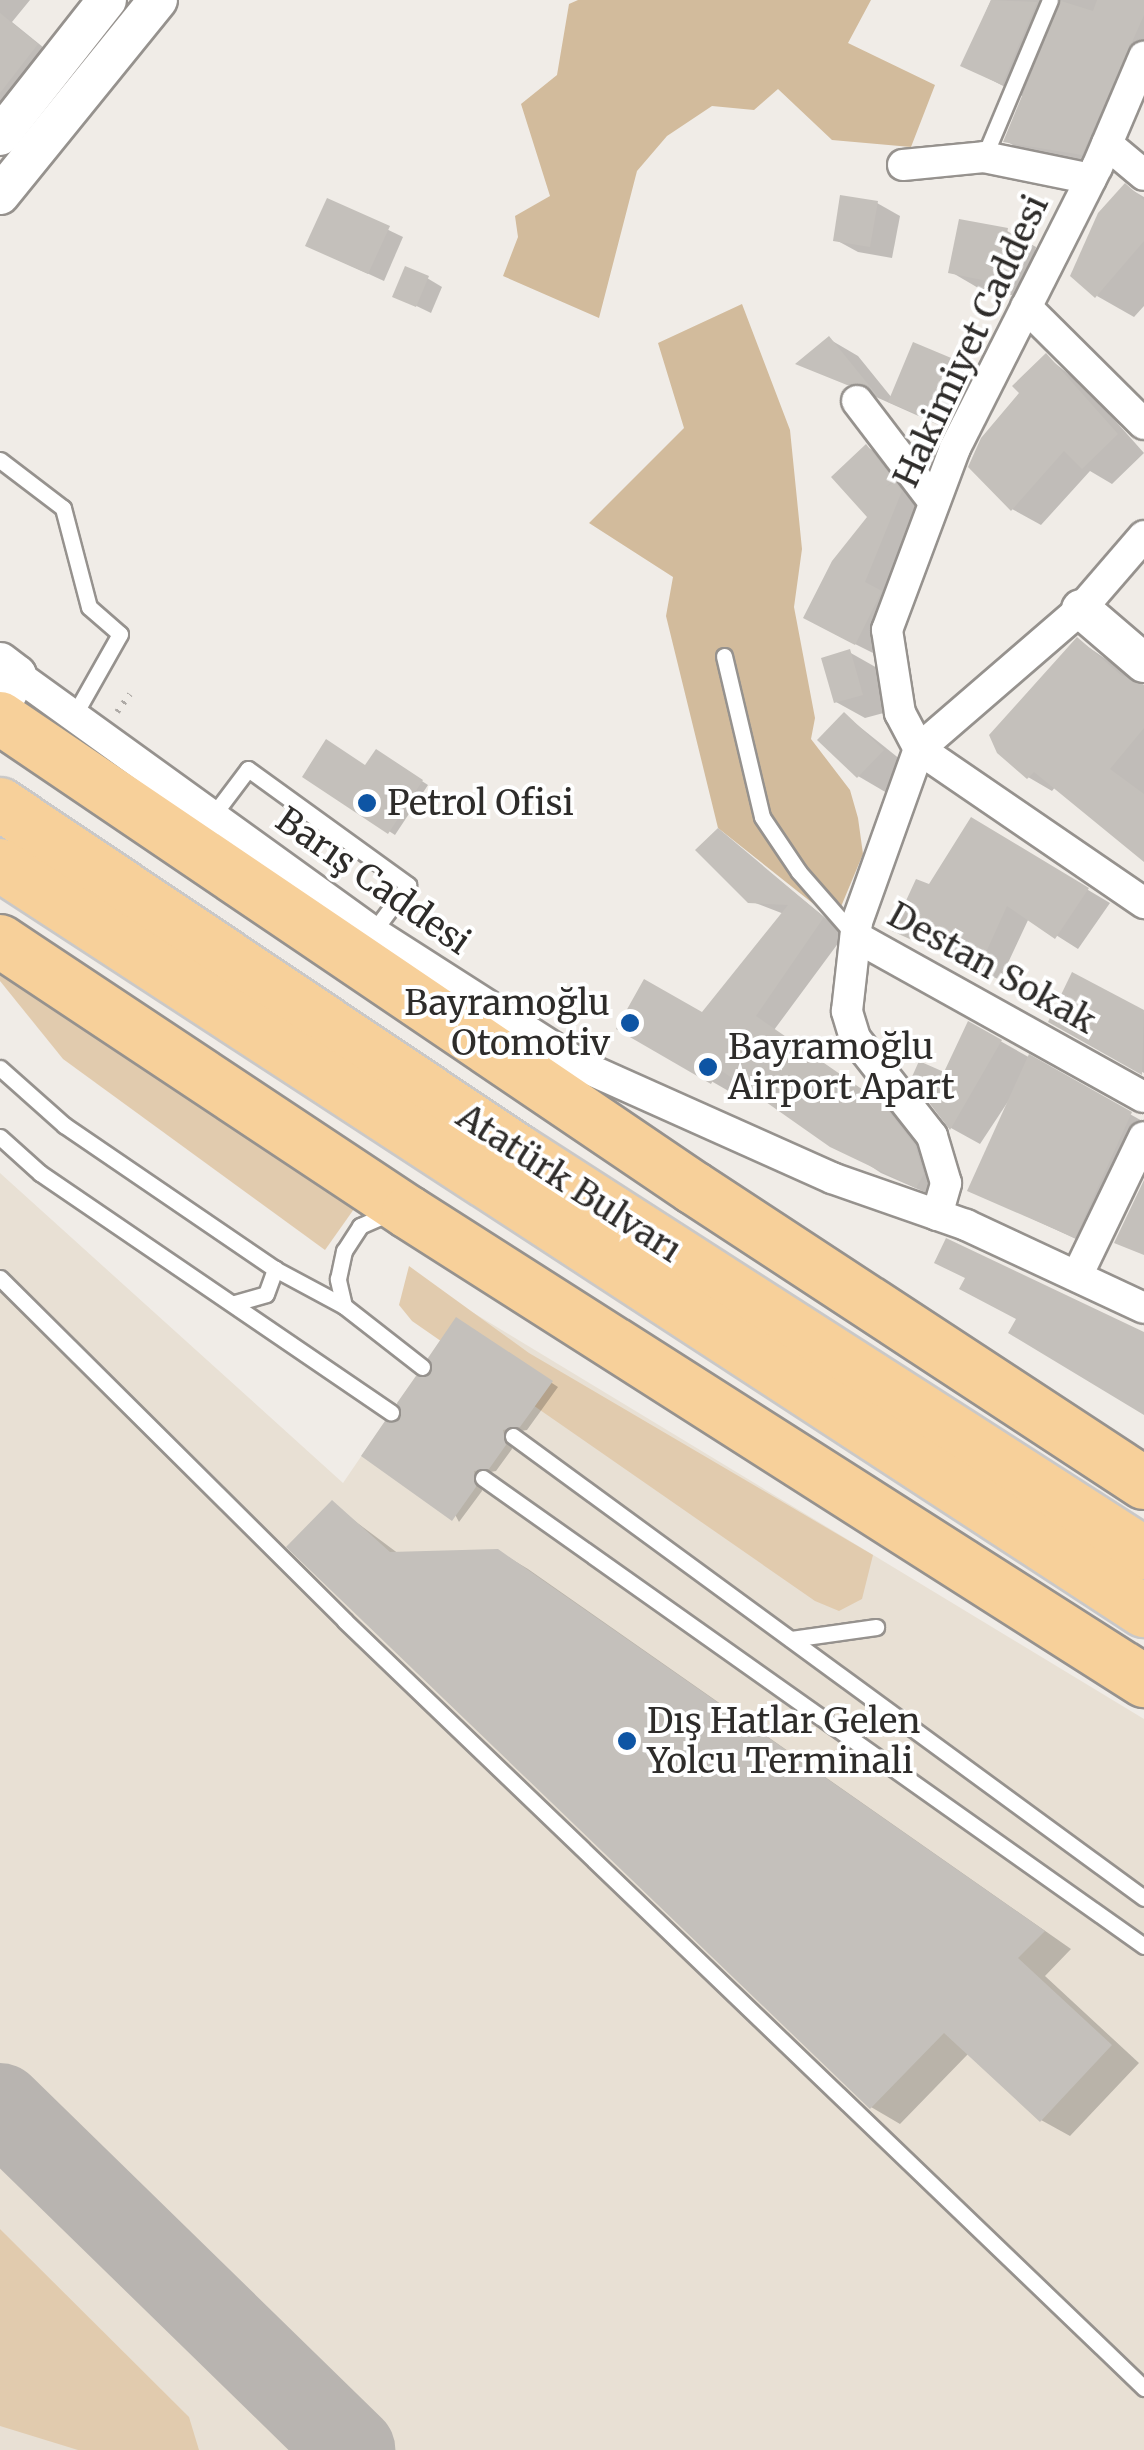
<!DOCTYPE html>
<html>
<head>
<meta charset="utf-8">
<style>
  body { margin:0 }
  #map { position:relative; width:1144px; height:2450px; overflow:hidden; background:#f0ece7; font-family:Merriweather,serif }
  div>[style] { position:absolute }
  [style*='--x'] { left:calc(var(--x)*1px); top:calc(var(--y)*1px); width:calc(var(--w)*1px); rotate:calc(var(--a)*1deg) }
  .built>* { inset:0; background:#e8e0d4 }
  .green>* { inset:0; background:#e1cbae }
  .forest>* { inset:0; background:#d2bb9c }
  .shadow>* { inset:0; background:#0003 }
  .taxiway>* { height:88px; margin:-44px; padding:0 44px; transform-origin:44px; border-radius:44px; background:#b8b4b0 }
  .building>* { inset:0; background:#c4c0bb }
  .path>* { height:6px; margin-top:-3px; transform-origin:0; background:repeating-linear-gradient(90deg,#aeaaa6 0 2.5px,transparent 0 10.5px) }
  .roads { filter:drop-shadow(2px 0 #96928e) drop-shadow(-2px 0 #96928e) drop-shadow(0 2px #96928e) drop-shadow(0 -2px #96928e) }
  .service>* { height:15px; margin:-7.5px; padding:0 7.5px; transform-origin:7.5px; border-radius:7.5px; background:#fff }
  .minor>* { height:30px; margin:-15px; padding:0 15px; transform-origin:15px; border-radius:15px; background:#fff }
  .tertiary>* { height:38px; margin:-19px; padding:0 19px; transform-origin:19px; border-radius:19px; background:#fff }
  .trunk>* { height:52px; margin:-26px; padding:0 26px; transform-origin:26px; border-radius:26px; background:#f7d09a }
  .bridges { filter:drop-shadow(2px 0 #c9c8c8) drop-shadow(-2px 0 #c9c8c8) drop-shadow(0 2px #c9c8c8) drop-shadow(0 -2px #c9c8c8) }
  .trunk-bridge>* { height:52px; margin:-26px; padding:0 26px; transform-origin:26px; border-radius:26px; background:#f7d09a }
  .dots>* { width:28px; height:28px; translate:-50% -50%; box-sizing:border-box; border:5px solid #fff; border-radius:50% }
  span { translate:-50% -50%; white-space:nowrap; text-align:center; line-height:1.15; -webkit-text-stroke:8px #fff; paint-order:stroke }
  .street-label { font-size:35px; color:#2e2c2a }
  .poi-label { font-size:35px; color:#2e2c2a }
  .left { translate:0 -50%; text-align:left }
  .right { translate:-100% -50%; text-align:right }
</style>
</head>
<body>
<div id="map">
  <div class="built">
    <i style="clip-path:polygon(0 1173px,343px 1483px,456px 1317px,472px 1312px,1144px 1719px,1144px 2450px,0 2450px)"></i>
  </div>
  <div class="green">
    <i style="clip-path:polygon(0 960px,354px 1209px,325px 1250px,63px 1059px,0 981px)"></i>
    <i style="clip-path:polygon(409px 1266px,529px 1353px,873px 1555px,862px 1599px,839px 1611px,815px 1601px,412px 1321px,399px 1305px)"></i>
    <i style="clip-path:polygon(0 2229px,189px 2417px,199px 2450px,78px 2450px,0 2426px)"></i>
  </div>
  <div class="forest">
    <i style="clip-path:polygon(578px 0,871px 0,848px 43px,935px 85px,911px 147px,832px 140px,778px 89px,754px 110px,712px 106px,667px 136px,637px 171px,599px 318px,503px 276px,518px 237px,515px 216px,550px 196px,521px 104px,557px 75px,569px 4px)"></i>
    <i style="clip-path:polygon(742px 304px,790px 430px,802px 549px,794px 607px,815px 718px,811px 739px,850px 790px,858px 818px,863px 854px,835px 921px,718px 828px,666px 616px,673px 577px,589px 523px,684px 428px,658px 343px)"></i>
  </div>
  <div class="shadow">
    <i style="clip-path:polygon(0 0,30px 0,12px 22px,54px 56px,0 126px)"></i>
    <i style="clip-path:polygon(991px 0,1144px 0,1144px 99px,1114px 172px,1037px 159px,1006px 141px,1024px 97px,963px 65px)"></i>
    <i style="clip-path:polygon(1125px 186px,1144px 197px,1144px 306px,1134px 317px,1097px 296px)"></i>
    <i style="clip-path:polygon(328px 201px,403px 237px,384px 281px,323px 253px)"></i>
    <i style="clip-path:polygon(877px 203px,900px 216px,892px 258px,858px 252px,836px 240px)"></i>
    <i style="clip-path:polygon(1007px 231px,1036px 247px,1026px 298px,980px 289px,951px 272px)"></i>
    <i style="clip-path:polygon(427px 278px,442px 287px,431px 313px,396px 296px)"></i>
    <i style="clip-path:polygon(829px 339px,858px 356px,892px 398px,955px 362px,984px 379px,961px 435px,800px 363px)"></i>
    <i style="clip-path:polygon(1046px 356px,1106px 404px,1103px 407px,1144px 453px,1112px 484px,1090px 471px,1041px 525px,1012px 509px,1022px 393px)"></i>
    <i style="clip-path:polygon(867px 447px,896px 464px,921px 498px,885px 659px,835px 634px,871px 516px)"></i>
    <i style="clip-path:polygon(1078px 640px,1144px 685px,1144px 857px,1056px 786px,1052px 791px,1028px 777px)"></i>
    <i style="clip-path:polygon(849px 652px,879px 669px,891px 711px,865px 718px,836px 702px)"></i>
    <i style="clip-path:polygon(845px 715px,911px 768px,887px 793px,858px 776px)"></i>
    <i style="clip-path:polygon(377px 752px,428px 785px,395px 835px,305px 776px,366px 768px)"></i>
    <i style="clip-path:polygon(972px 821px,1110px 903px,1078px 949px,1029px 918px,1000px 980px,918px 942px)"></i>
    <i style="clip-path:polygon(719px 831px,845px 934px,774px 1030px,902px 1117px,934px 1158px,936px 1197px,881px 1173px,739px 1079px,732px 1093px,619px 1028px,703px 1015px,784px 914px,750px 901px)"></i>
    <i style="clip-path:polygon(1073px 975px,1144px 1013px,1144px 1073px,1051px 1021px)"></i>
    <i style="clip-path:polygon(970px 1024px,1144px 1122px,1144px 1165px,1104px 1252px,970px 1190px,1013px 1094px,980px 1144px,951px 1128px,914px 1078px,945px 1076px)"></i>
    <i style="clip-path:polygon(457px 1321px,558px 1387px,527px 1430px,509px 1433px,512px 1449px,496px 1471px,480px 1474px,482px 1491px,459px 1522px,404px 1419px,434px 1375px)"></i>
    <i style="clip-path:polygon(332px 1504px,399px 1554px,498px 1551px,528px 1569px,1071px 1949px,1045px 1976px,1139px 2063px,1070px 2136px,1041px 2120px,969px 2053px,900px 2124px,871px 2107px)"></i>
  </div>
  <div class="taxiway">
    <i style="--x:0;--y:2107;--w:491;--a:44.3"></i>
  </div>
  <div class="building">
    <i style="clip-path:polygon(991px 0,1037px 2px,1002px 85px,960px 66px)"></i>
    <i style="clip-path:polygon(1097px 0,1144px 0,1144px 15px,1082px 155px,1003px 142px,1061px 1px,1093px 11px)"></i>
    <i style="clip-path:polygon(0 13px,38px 44px,0 93px)"></i>
    <i style="clip-path:polygon(1125px 183px,1144px 200px,1144px 241px,1095px 298px,1070px 276px,1098px 213px)"></i>
    <i style="clip-path:polygon(840px 195px,878px 201px,870px 247px,833px 241px)"></i>
    <i style="clip-path:polygon(327px 198px,390px 226px,368px 274px,305px 246px)"></i>
    <i style="clip-path:polygon(959px 219px,1008px 228px,997px 283px,948px 273px)"></i>
    <i style="clip-path:polygon(405px 266px,429px 276px,416px 307px,392px 297px)"></i>
    <i style="clip-path:polygon(829px 336px,880px 399px,865px 384px,847px 385px,795px 364px)"></i>
    <i style="clip-path:polygon(913px 342px,956px 360px,931px 420px,888px 402px)"></i>
    <i style="clip-path:polygon(1046px 353px,1118px 434px,1082px 469px,1064px 451px,1011px 511px,968px 467px,981px 438px,1019px 393px,1012px 386px)"></i>
    <i style="clip-path:polygon(866px 444px,894px 480px,886px 487px,895px 482px,902px 491px,865px 582px,882px 591px,855px 645px,803px 618px,832px 561px,867px 517px,831px 477px)"></i>
    <i style="clip-path:polygon(1077px 637px,1121px 675px,1144px 685px,1144px 728px,1110px 769px,1144px 794px,1144px 862px,1034px 772px,1027px 779px,997px 753px,989px 735px)"></i>
    <i style="clip-path:polygon(850px 649px,863px 695px,834px 703px,821px 658px)"></i>
    <i style="clip-path:polygon(844px 712px,884px 750px,857px 778px,817px 740px)"></i>
    <i style="clip-path:polygon(326px 739px,365px 765px,376px 749px,423px 780px,388px 834px,302px 777px)"></i>
    <i style="clip-path:polygon(971px 817px,1089px 888px,1055px 939px,1007px 906px,978px 970px,892px 931px,916px 879px,929px 884px)"></i>
    <i style="clip-path:polygon(718px 828px,824px 917px,756px 1016px,882px 1103px,915px 1145px,924px 1174px,916px 1188px,830px 1147px,719px 1069px,711px 1084px,616px 1029px,644px 979px,702px 1012px,788px 905px,748px 903px,695px 850px)"></i>
    <i style="clip-path:polygon(1072px 972px,1144px 1010px,1142px 1075px,1048px 1022px)"></i>
    <i style="clip-path:polygon(968px 1021px,1002px 1040px,950px 1130px,911px 1079px,919px 1061px,944px 1072px)"></i>
    <i style="clip-path:polygon(1029px 1054px,1132px 1112px,1075px 1238px,967px 1191px)"></i>
    <i style="clip-path:polygon(1144px 1180px,1144px 1255px,1114px 1243px)"></i>
    <i style="clip-path:polygon(946px 1238px,1144px 1332px,1144px 1415px,1008px 1333px,1016px 1319px,959px 1289px,965px 1278px,934px 1263px)"></i>
    <i style="clip-path:polygon(456px 1317px,553px 1381px,520px 1427px,503px 1430px,506px 1445px,489px 1469px,474px 1471px,476px 1487px,452px 1521px,361px 1456px,385px 1421px,401px 1417px,397px 1403px,416px 1376px,431px 1373px,428px 1358px)"></i>
    <i style="clip-path:polygon(332px 1500px,390px 1552px,498px 1549px,1045px 1931px,1018px 1958px,1112px 2045px,1040px 2122px,944px 2033px,870px 2109px,286px 1547px)"></i>
  </div>
  <div class="path">
    <i style="--x:117;--y:712;--w:22;--a:-54"></i>
  </div>
  <div class="roads">
    <div class="service">
      <i style="--x:984;--y:157;--w:170;--a:-67.2"></i>
      <i style="--x:0;--y:460;--w:79;--a:37.3"></i>
      <i style="--x:63;--y:508;--w:102;--a:75.3"></i>
      <i style="--x:89;--y:607;--w:41;--a:41.1"></i>
      <i style="--x:120;--y:634;--w:95;--a:119.5"></i>
      <i style="--x:724;--y:656;--w:165;--a:76.7"></i>
      <i style="--x:762;--y:817;--w:66;--a:56.1"></i>
      <i style="--x:799;--y:872;--w:82;--a:48.9"></i>
      <i style="--x:214;--y:814;--w:56;--a:-52.9"></i>
      <i style="--x:248;--y:769;--w:198;--a:35.9"></i>
      <i style="--x:408;--y:885;--w:59;--a:126.7"></i>
      <i style="--x:0;--y:1068;--w:86;--a:41.7"></i>
      <i style="--x:64;--y:1125;--w:255;--a:34.3"></i>
      <i style="--x:275;--y:1269;--w:78;--a:28.2"></i>
      <i style="--x:344;--y:1306;--w:99;--a:38"></i>
      <i style="--x:0;--y:1137;--w:54;--a:42"></i>
      <i style="--x:40;--y:1173;--w:425;--a:34.3"></i>
      <i style="--x:0;--y:1278;--w:486;--a:44.8"></i>
      <i style="--x:345;--y:1621;--w:1108;--a:43.83"></i>
      <i style="--x:235;--y:1303;--w:32;--a:-16"></i>
      <i style="--x:266;--y:1294;--w:27;--a:-70"></i>
      <i style="--x:344;--y:1306;--w:28;--a:-103"></i>
      <i style="--x:338;--y:1279;--w:29;--a:-78"></i>
      <i style="--x:344;--y:1251;--w:30;--a:-57"></i>
      <i style="--x:360;--y:1226;--w:30;--a:-24"></i>
      <i style="--x:513;--y:1436;--w:782;--a:36.21"></i>
      <i style="--x:483;--y:1478;--w:810;--a:35.3"></i>
      <i style="--x:791;--y:1639;--w:86;--a:-8"></i>
    </div>
    <div class="minor">
      <i style="--x:1107;--y:144;--w:48;--a:40"></i>
      <i style="--x:903;--y:165;--w:81;--a:-5.6"></i>
      <i style="--x:984;--y:157;--w:109;--a:11.6"></i>
      <i style="--x:1026;--y:307;--w:166;--a:44.8"></i>
      <i style="--x:857;--y:401;--w:127;--a:52.7"></i>
      <i style="--x:1144;--y:536;--w:96;--a:130.8"></i>
      <i style="--x:1081;--y:609;--w:214;--a:139.2"></i>
      <i style="--x:919;--y:749;--w:273;--a:34.4"></i>
      <i style="--x:17;--y:675;--w:439;--a:35.8"></i>
      <i style="--x:373;--y:932;--w:250;--a:32.6"></i>
      <i style="--x:584;--y:1067;--w:272;--a:24.1"></i>
      <i style="--x:832;--y:1178;--w:142;--a:19.3"></i>
      <i style="--x:966;--y:1225;--w:196;--a:25"></i>
      <i style="--x:856;--y:937;--w:329;--a:29.1"></i>
      <i style="--x:937;--y:1215;--w:33;--a:-74"></i>
      <i style="--x:946;--y:1183;--w:49;--a:-106.6"></i>
      <i style="--x:932;--y:1136;--w:125;--a:-128.2"></i>
      <i style="--x:855;--y:1038;--w:28;--a:-107"></i>
      <i style="--x:847;--y:1011;--w:90;--a:-83.6"></i>
      <i style="--x:857;--y:922;--w:184;--a:-70.3"></i>
      <i style="--x:919;--y:749;--w:41;--a:-117.8"></i>
      <i style="--x:900;--y:713;--w:84;--a:-98.9"></i>
      <i style="--x:887;--y:630;--w:194;--a:-69.5"></i>
      <i style="--x:955;--y:448;--w:315;--a:-63.2"></i>
      <i style="--x:1097;--y:167;--w:120;--a:-66.9"></i>
      <i style="--x:1077;--y:1276;--w:154;--a:-64.3"></i>
    </div>
    <div class="tertiary">
      <i style="--x:0;--y:136;--w:173;--a:-51.8"></i>
      <i style="--x:0;--y:195;--w:251;--a:-51"></i>
      <i style="--x:1081;--y:609;--w:83;--a:40.6"></i>
      <i style="--x:0;--y:662;--w:21;--a:37"></i>
      <i style="--x:17;--y:675;--w:38;--a:117"></i>
    </div>
    <div class="trunk">
      <i style="--x:0;--y:718;--w:838;--a:34.11"></i>
      <i style="--x:694;--y:1188;--w:538;--a:33.25"></i>
      <i style="--x:0;--y:941;--w:490;--a:33.6"></i>
      <i style="--x:408;--y:1212;--w:873;--a:32.51"></i>
    </div>
  </div>
  <div class="bridges">
    <div class="trunk-bridge">
      <i style="--x:0;--y:804;--w:623;--a:33.82"></i>
      <i style="--x:518;--y:1151;--w:744;--a:32.71"></i>
      <i style="--x:0;--y:865;--w:1366;--a:33.11"></i>
    </div>
  </div>
  <div class="dots">
    <i style="left:367px;top:803px;background:#0e55a4"></i>
    <i style="left:630px;top:1023px;background:#0e55a4"></i>
    <i style="left:708px;top:1067px;background:#0e55a4"></i>
    <i style="left:627px;top:1741px;background:#0e55a4"></i>
  </div>
  <div class="street-label">
    <span style="left:971px;top:341px;rotate:-65deg">Hakimiyet Caddesi</span>
    <span style="left:373px;top:881px;rotate:35deg">Barış Caddesi</span>
    <span style="left:992px;top:968px;rotate:29deg">Destan Sokak</span>
    <span style="left:569px;top:1183px;rotate:33deg">Atatürk Bulvarı</span>
  </div>
  <div class="poi-label">
    <span class="left" style="left:387px;top:803px">Petrol Ofisi</span>
    <span class="right" style="left:610px;top:1023px">Bayramoğlu<br>Otomotiv</span>
    <span class="left" style="left:728px;top:1067px">Bayramoğlu<br>Airport Apart</span>
    <span class="left" style="left:647px;top:1741px">Dış Hatlar Gelen<br>Yolcu Terminali</span>
  </div>
</div>
</body>
</html>
